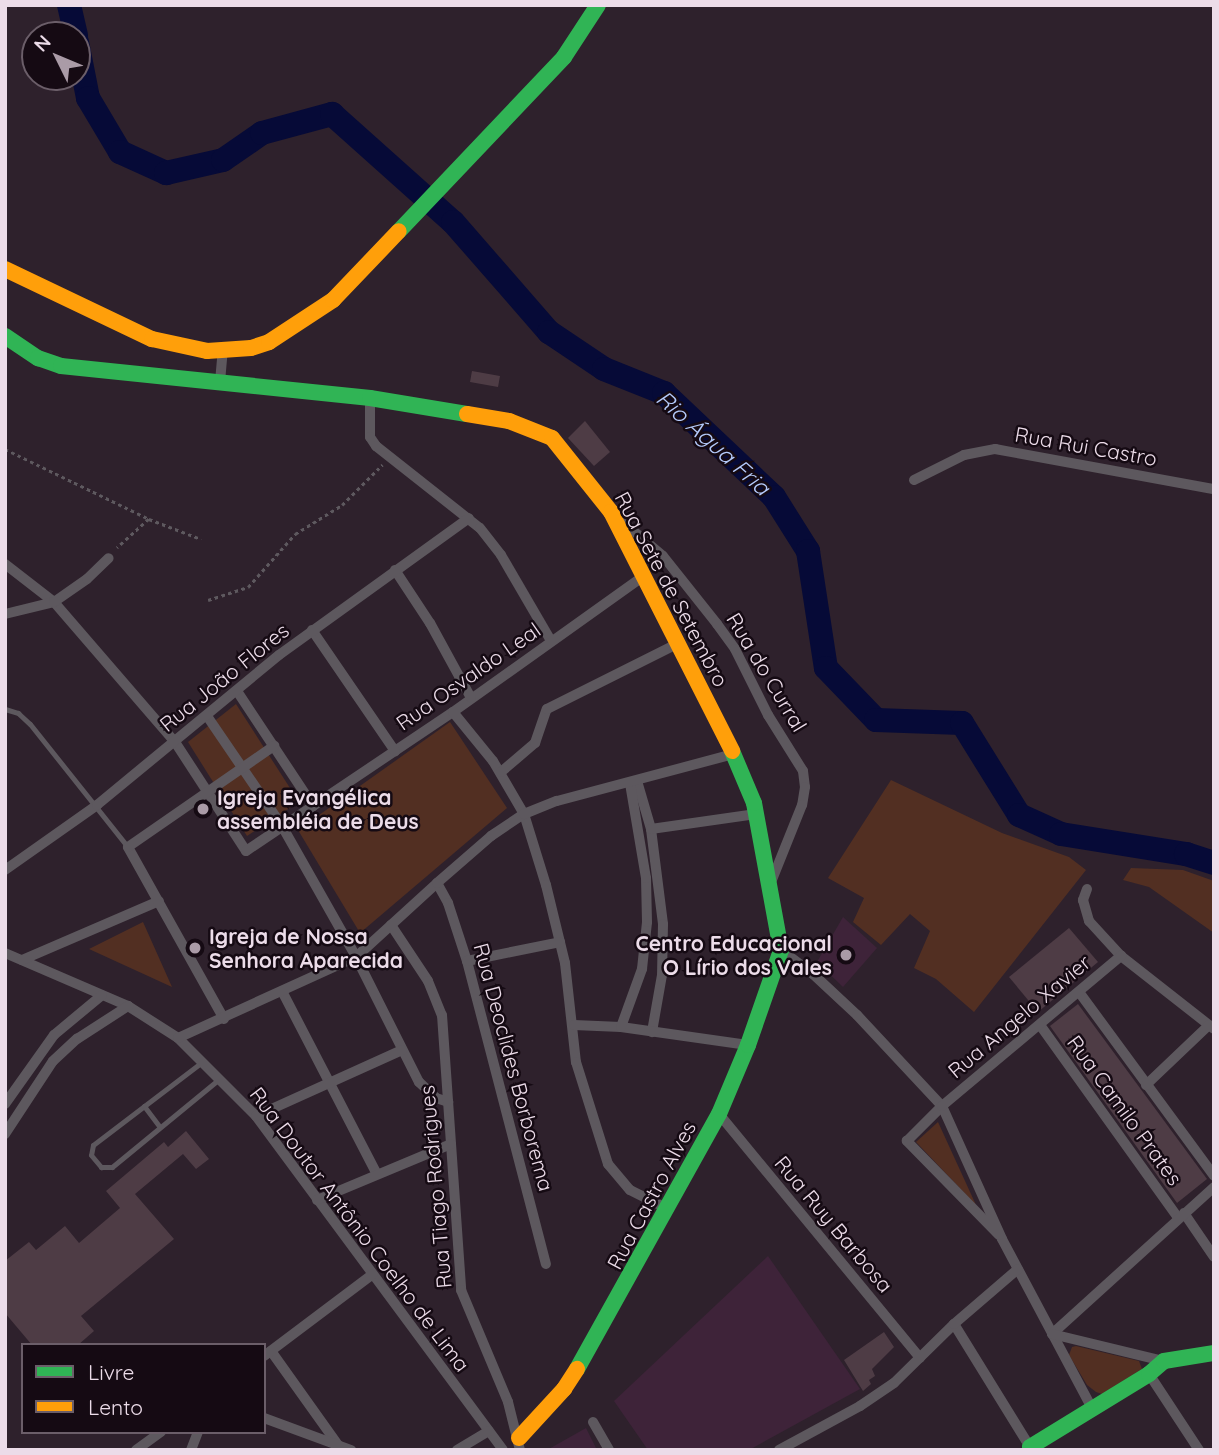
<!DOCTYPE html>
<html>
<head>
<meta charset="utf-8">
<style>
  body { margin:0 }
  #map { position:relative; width:1219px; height:1455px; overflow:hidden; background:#2e212c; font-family:Quicksand,sans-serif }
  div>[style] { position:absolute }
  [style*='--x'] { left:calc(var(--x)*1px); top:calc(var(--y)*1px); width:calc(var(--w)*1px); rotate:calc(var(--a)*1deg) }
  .built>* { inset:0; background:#3e2339 }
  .green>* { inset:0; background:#522f22 }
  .river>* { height:24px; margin:-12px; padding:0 12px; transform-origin:12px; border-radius:12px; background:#060a37 }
  .building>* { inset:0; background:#4e3c45 }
  .path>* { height:2.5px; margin-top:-1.25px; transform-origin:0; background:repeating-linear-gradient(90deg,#5e595f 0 3.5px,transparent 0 7px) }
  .lane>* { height:5px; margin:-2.5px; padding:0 2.5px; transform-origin:2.5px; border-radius:2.5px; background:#5d585e }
  .street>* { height:10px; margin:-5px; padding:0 5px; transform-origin:5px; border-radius:5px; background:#5d585e }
  .fast>* { height:16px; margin:-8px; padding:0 8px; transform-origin:8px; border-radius:8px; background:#30b455 }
  .slow>* { height:16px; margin:-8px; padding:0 8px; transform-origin:8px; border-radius:8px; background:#ff9f0a }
  .dots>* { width:19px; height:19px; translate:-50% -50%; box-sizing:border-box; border:4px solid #150a13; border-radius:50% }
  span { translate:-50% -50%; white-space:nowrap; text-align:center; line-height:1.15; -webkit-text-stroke:5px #150a13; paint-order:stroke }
  .street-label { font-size:21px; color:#ecdce9 }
  .poi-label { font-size:21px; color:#ecdce9; font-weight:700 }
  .left { translate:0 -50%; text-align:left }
  .right { translate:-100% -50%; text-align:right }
  .water-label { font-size:23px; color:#b4cafb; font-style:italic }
  .frame { position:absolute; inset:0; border:7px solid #ecdce9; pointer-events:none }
  .legend { position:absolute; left:21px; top:1343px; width:245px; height:91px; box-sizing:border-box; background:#150a13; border:2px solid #6b5e69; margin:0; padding:9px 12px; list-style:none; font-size:21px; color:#ecdce9 }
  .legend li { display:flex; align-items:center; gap:14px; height:35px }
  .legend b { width:35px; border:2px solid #6b5e69 }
  .north { position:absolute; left:21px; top:21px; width:70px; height:70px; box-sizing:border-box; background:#150a13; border:2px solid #6b5e69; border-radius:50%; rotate:313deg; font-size:19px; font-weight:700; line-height:28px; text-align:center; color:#ecdce9 }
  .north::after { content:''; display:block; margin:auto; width:24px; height:32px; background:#aa9ba7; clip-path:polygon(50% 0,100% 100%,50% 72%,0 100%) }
</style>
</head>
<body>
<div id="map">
  <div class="built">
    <i style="clip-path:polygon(843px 917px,877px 948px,843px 987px,817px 962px)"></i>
    <i style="clip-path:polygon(768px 1256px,860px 1389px,749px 1450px,648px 1450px,614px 1401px)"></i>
    <i style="clip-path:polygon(586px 1428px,597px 1450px,547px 1450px)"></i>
  </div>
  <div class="green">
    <i style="clip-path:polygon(236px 704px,299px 802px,247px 836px,188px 742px)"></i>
    <i style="clip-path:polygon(450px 722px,507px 808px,360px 933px,298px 830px)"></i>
    <i style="clip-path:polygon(891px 780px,1002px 833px,1069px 857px,1086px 870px,974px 1012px,936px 979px,914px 968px,930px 931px,910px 914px,881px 945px,853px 922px,864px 898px,828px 878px)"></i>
    <i style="clip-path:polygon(1131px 868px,1183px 870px,1214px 881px,1214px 933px,1149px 887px,1123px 880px)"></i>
    <i style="clip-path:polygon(143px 922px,172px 987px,89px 949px)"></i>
    <i style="clip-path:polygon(938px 1122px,976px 1205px,916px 1142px)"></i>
    <i style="clip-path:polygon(1076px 1346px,1139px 1361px,1142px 1369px,1102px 1394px,1096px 1392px,1087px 1385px,1069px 1355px,1072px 1347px)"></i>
  </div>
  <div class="river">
    <i style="--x:69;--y:5;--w:31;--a:77"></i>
    <i style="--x:77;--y:42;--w:57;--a:78.9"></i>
    <i style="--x:88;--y:98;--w:63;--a:59.3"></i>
    <i style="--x:120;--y:152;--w:51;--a:24.5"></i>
    <i style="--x:166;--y:173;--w:58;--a:-12.8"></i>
    <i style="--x:223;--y:160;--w:47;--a:-34.7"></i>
    <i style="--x:262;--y:133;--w:73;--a:-15.2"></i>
    <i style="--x:332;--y:114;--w:162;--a:41.8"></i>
    <i style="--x:453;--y:222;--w:146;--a:48.9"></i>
    <i style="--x:549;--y:332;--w:66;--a:33.9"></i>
    <i style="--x:604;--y:369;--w:65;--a:21.8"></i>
    <i style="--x:664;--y:393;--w:151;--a:43.4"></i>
    <i style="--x:774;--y:497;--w:64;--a:57.8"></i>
    <i style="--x:808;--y:551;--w:118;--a:81.3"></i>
    <i style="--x:826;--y:668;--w:72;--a:46.1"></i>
    <i style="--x:876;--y:720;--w:86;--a:2"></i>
    <i style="--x:962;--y:723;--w:108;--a:58.2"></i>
    <i style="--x:1019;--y:815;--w:46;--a:24.3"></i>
    <i style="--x:1061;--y:834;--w:127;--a:9.1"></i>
    <i style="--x:1186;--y:854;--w:29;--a:18"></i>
  </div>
  <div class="building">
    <i style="clip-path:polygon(472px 371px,500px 376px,498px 387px,470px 382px)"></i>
    <i style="clip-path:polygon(585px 421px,610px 452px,594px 466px,568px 438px)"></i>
    <i style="clip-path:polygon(1069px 928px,1098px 962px,1038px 1012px,1009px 977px)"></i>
    <i style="clip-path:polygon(1078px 1004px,1207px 1179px,1177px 1203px,1050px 1026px)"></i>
    <i style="clip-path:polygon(186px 1131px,209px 1159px,196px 1169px,183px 1154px,135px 1194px,174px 1239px,81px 1316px,94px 1331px,78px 1345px,32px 1345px,5px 1313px,5px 1261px,29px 1242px,36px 1250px,65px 1226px,79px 1243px,120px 1208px,106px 1191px,164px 1142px,168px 1147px)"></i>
    <i style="clip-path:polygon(884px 1332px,894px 1347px,872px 1369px,875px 1376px,869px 1380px,871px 1384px,863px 1391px,844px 1360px)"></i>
  </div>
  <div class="path">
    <i style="--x:5;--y:449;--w:160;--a:25.9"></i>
    <i style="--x:149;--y:519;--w:43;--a:137.8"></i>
    <i style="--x:149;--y:519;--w:56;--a:21"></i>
    <i style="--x:208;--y:600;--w:42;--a:-18"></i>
    <i style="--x:248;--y:587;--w:71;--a:-48.4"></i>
    <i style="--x:295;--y:534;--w:55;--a:-31.7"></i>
    <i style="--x:342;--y:505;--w:57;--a:-45"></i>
  </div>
  <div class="lane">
    <i style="--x:5;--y:709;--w:14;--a:17"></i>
    <i style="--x:18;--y:713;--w:16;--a:43"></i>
    <i style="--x:30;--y:724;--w:157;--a:51.5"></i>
    <i style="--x:202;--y:1062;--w:137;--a:142.7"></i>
    <i style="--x:93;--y:1145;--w:10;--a:101"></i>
    <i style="--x:91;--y:1155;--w:16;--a:50"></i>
    <i style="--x:101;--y:1167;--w:11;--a:0"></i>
    <i style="--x:112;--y:1167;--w:139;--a:-39.4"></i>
    <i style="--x:144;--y:1106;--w:26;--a:53"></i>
  </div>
  <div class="street">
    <i style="--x:220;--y:382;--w:32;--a:-85"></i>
    <i style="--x:370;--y:398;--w:39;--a:90"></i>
    <i style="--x:370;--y:437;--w:11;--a:56"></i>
    <i style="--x:376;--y:446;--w:132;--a:38.3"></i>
    <i style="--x:480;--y:528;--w:34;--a:52"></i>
    <i style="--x:501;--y:555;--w:99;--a:59.8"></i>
    <i style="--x:914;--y:480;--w:56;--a:-26.6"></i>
    <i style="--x:964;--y:455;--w:32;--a:-11"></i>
    <i style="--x:995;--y:449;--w:223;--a:10.4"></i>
    <i style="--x:617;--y:517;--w:60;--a:40.3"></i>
    <i style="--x:663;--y:556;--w:87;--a:51.5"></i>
    <i style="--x:717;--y:624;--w:31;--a:54"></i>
    <i style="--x:735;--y:649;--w:74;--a:63.4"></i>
    <i style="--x:768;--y:715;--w:66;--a:58"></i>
    <i style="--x:803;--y:771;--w:16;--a:83"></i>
    <i style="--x:805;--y:787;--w:18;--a:99"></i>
    <i style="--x:802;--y:805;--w:83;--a:111.9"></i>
    <i style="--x:5;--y:564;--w:62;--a:37.8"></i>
    <i style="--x:54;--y:602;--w:185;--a:49.2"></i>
    <i style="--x:175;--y:742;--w:130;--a:56.9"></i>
    <i style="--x:246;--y:851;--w:249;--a:-33.9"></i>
    <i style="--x:453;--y:712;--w:234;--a:-35.5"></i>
    <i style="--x:395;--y:570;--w:64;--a:56.6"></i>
    <i style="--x:430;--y:623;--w:85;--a:61.3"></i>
    <i style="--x:5;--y:614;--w:50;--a:-13.8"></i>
    <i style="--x:54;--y:602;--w:40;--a:-34.9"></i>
    <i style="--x:87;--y:579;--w:30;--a:-44"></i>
    <i style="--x:312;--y:630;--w:147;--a:55.6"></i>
    <i style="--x:237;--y:691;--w:138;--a:56.5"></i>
    <i style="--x:453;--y:712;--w:63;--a:50.8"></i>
    <i style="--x:493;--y:761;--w:61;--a:59.7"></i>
    <i style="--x:524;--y:814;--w:74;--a:72.8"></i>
    <i style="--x:546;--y:885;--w:80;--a:76.3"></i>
    <i style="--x:565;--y:963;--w:100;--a:83.7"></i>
    <i style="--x:576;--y:1062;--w:107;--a:72.6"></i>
    <i style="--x:608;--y:1164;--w:34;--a:50"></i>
    <i style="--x:630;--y:1190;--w:40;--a:26.6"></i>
    <i style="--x:207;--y:716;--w:133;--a:55.7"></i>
    <i style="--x:282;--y:826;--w:150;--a:60.5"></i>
    <i style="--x:356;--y:957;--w:140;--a:63.3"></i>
    <i style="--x:419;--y:1082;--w:23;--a:43"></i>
    <i style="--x:436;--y:1098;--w:13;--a:18"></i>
    <i style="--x:501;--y:772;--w:45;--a:-40.5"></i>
    <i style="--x:535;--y:743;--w:36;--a:-71"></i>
    <i style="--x:547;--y:709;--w:148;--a:-26.6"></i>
    <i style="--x:637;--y:781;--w:50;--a:73.7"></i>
    <i style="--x:651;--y:829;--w:96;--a:82.8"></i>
    <i style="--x:663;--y:924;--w:51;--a:91.1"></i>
    <i style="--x:662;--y:975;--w:58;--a:100"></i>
    <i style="--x:651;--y:829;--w:106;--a:-8.1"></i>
    <i style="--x:5;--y:870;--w:113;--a:-35.2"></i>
    <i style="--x:97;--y:805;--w:236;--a:-39.5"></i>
    <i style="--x:279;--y:655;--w:234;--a:-35.8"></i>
    <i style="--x:437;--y:883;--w:23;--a:61"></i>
    <i style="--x:448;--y:903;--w:61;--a:71.9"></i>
    <i style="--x:467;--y:961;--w:313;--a:75.4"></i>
    <i style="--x:1087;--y:889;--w:12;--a:110"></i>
    <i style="--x:1083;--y:900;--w:22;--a:74"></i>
    <i style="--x:1089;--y:921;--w:47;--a:47.6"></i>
    <i style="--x:1121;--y:956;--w:118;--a:38.1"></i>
    <i style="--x:391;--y:925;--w:67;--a:56.5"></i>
    <i style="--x:428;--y:981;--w:37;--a:68"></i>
    <i style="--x:442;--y:1015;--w:276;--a:86"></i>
    <i style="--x:461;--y:1290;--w:121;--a:67.2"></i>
    <i style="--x:508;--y:1402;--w:49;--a:76"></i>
    <i style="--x:781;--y:950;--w:40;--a:37"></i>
    <i style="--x:813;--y:974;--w:60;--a:43"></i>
    <i style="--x:857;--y:1015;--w:125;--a:47"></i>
    <i style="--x:942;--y:1106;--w:146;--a:65.7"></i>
    <i style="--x:1002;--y:1239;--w:191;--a:62"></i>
    <i style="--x:5;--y:953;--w:134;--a:23.3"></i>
    <i style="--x:128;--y:1006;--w:59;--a:32.6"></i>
    <i style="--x:178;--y:1038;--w:110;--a:45"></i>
    <i style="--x:256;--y:1116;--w:415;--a:53.5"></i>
    <i style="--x:22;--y:960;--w:149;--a:-23.3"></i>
    <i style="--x:467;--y:961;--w:95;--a:-11.5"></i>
    <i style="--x:1079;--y:992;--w:228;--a:53.7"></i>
    <i style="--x:283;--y:993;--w:204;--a:62.6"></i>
    <i style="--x:224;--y:1019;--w:197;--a:-119.2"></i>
    <i style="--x:128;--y:847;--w:178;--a:-34.7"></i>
    <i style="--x:574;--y:1025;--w:47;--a:2.4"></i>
    <i style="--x:621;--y:1027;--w:128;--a:8.1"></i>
    <i style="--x:1040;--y:1025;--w:237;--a:54.4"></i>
    <i style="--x:621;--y:1027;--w:62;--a:-70.1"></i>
    <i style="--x:642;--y:969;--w:47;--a:-83.9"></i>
    <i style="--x:647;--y:922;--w:44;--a:-91.3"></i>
    <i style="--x:646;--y:878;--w:96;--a:-99.6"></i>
    <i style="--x:178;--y:1038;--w:196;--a:-24.5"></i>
    <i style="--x:356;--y:957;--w:110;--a:-42.4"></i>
    <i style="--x:437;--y:883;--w:72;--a:-41"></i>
    <i style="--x:491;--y:836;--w:40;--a:-34"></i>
    <i style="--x:524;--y:814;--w:35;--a:-22"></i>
    <i style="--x:557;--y:801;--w:183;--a:-14.9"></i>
    <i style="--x:1146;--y:1085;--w:87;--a:-43.6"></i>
    <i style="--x:5;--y:1104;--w:85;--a:-54.6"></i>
    <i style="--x:54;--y:1035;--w:62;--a:-39.8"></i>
    <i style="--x:719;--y:1114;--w:316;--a:50.5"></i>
    <i style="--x:256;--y:1116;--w:160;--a:-24.3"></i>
    <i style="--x:5;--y:1134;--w:87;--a:-56.7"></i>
    <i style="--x:53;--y:1061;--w:33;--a:-43"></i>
    <i style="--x:77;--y:1039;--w:61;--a:-32.9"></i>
    <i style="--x:317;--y:1200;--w:145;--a:-22.7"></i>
    <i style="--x:1184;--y:1213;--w:53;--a:55.7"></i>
    <i style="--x:999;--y:1235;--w:132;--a:-134.4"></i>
    <i style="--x:907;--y:1141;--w:49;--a:-45"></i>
    <i style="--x:942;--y:1106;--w:234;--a:-40"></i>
    <i style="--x:954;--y:1324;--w:145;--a:58.3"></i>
    <i style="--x:1052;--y:1334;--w:219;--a:-42.2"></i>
    <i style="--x:1052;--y:1334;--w:115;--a:13.6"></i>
    <i style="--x:271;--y:1351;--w:115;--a:54.5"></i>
    <i style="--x:264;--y:1356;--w:136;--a:-37"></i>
    <i style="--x:1149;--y:1374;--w:91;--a:56.7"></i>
    <i style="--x:264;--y:1418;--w:93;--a:20.2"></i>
    <i style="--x:593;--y:1422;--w:32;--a:60"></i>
    <i style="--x:136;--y:1450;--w:31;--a:-36"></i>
    <i style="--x:191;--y:1450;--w:19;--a:-69"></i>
    <i style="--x:457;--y:1450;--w:37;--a:-31"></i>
    <i style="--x:779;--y:1450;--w:92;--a:-28.5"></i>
    <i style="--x:860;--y:1406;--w:41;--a:-34.1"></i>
    <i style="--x:894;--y:1383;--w:84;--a:-44.5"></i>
    <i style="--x:954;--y:1324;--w:84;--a:-40.7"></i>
  </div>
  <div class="fast">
    <i style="--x:399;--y:231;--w:240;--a:-46.5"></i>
    <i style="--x:564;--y:57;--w:62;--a:-56.8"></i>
    <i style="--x:5;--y:336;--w:40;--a:34"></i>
    <i style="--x:38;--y:358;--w:24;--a:19"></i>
    <i style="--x:61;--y:366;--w:311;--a:5.9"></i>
    <i style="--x:370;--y:398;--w:98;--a:9.4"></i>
    <i style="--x:577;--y:1369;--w:292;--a:-60.9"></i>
    <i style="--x:719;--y:1114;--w:75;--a:-67.2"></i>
    <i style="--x:748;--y:1045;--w:101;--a:-70.8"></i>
    <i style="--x:781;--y:950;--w:149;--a:-100.4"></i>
    <i style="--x:754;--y:803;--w:56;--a:-112.9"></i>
    <i style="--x:1031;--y:1450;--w:3;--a:-108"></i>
    <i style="--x:1030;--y:1447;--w:140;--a:-31.5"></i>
    <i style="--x:1149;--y:1374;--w:20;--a:-41"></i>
    <i style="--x:1164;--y:1361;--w:51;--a:-9.1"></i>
  </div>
  <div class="slow">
    <i style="--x:5;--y:269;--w:163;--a:25.5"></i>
    <i style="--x:152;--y:339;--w:56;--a:12.3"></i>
    <i style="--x:207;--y:351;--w:44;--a:-3.9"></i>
    <i style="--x:251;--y:348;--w:19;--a:-18"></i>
    <i style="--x:269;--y:342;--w:77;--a:-33.3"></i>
    <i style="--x:333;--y:300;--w:95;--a:-46.3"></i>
    <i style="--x:467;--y:414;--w:43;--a:9.5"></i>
    <i style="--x:509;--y:421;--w:46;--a:21.6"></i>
    <i style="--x:552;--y:438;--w:95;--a:51.4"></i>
    <i style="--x:611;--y:512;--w:268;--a:63.1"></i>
    <i style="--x:519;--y:1438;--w:67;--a:-47.4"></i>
    <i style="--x:564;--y:1389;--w:24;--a:-57"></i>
  </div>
  <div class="dots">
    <i style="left:203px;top:809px;background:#aa9ba7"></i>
    <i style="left:195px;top:948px;background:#aa9ba7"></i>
    <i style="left:846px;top:955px;background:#aa9ba7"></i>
  </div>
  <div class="street-label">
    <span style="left:1086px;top:446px;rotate:10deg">Rua Rui Castro</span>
    <span style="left:672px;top:589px;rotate:62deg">Rua Sete de Setembro</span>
    <span style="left:767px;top:672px;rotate:59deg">Rua do Curral</span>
    <span style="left:468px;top:676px;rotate:-35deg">Rua Osvaldo Leal</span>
    <span style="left:224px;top:677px;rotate:-39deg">Rua João Flores</span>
    <span style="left:1019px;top:1016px;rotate:-40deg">Rua Angelo Xavier</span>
    <span style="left:514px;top:1067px;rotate:75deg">Rua Deoclides Borborema</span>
    <span style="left:1125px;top:1110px;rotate:54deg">Rua Camilo Prates</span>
    <span style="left:435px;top:1187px;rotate:-95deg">Rua Tiago Rodrigues</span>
    <span style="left:651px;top:1195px;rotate:-62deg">Rua Castro Alves</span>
    <span style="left:834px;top:1224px;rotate:50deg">Rua Ruy Barbosa</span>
    <span style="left:360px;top:1229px;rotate:53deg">Rua Doutor Antônio Coelho de Lima</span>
  </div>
  <div class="poi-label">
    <span class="left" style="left:217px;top:809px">Igreja Evangélica<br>assembléia de Deus</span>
    <span class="left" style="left:209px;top:948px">Igreja de Nossa<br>Senhora Aparecida</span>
    <span class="right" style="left:832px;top:955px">Centro Educacional<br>O Lírio dos Vales</span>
  </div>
  <div class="water-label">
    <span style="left:713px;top:443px;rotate:42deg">Rio Água Fria</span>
  </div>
  <div class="frame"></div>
  <ul class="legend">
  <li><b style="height:9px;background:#30b455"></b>Livre</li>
  <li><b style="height:9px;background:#ff9f0a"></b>Lento</li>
  </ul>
  <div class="north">N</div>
</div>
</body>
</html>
